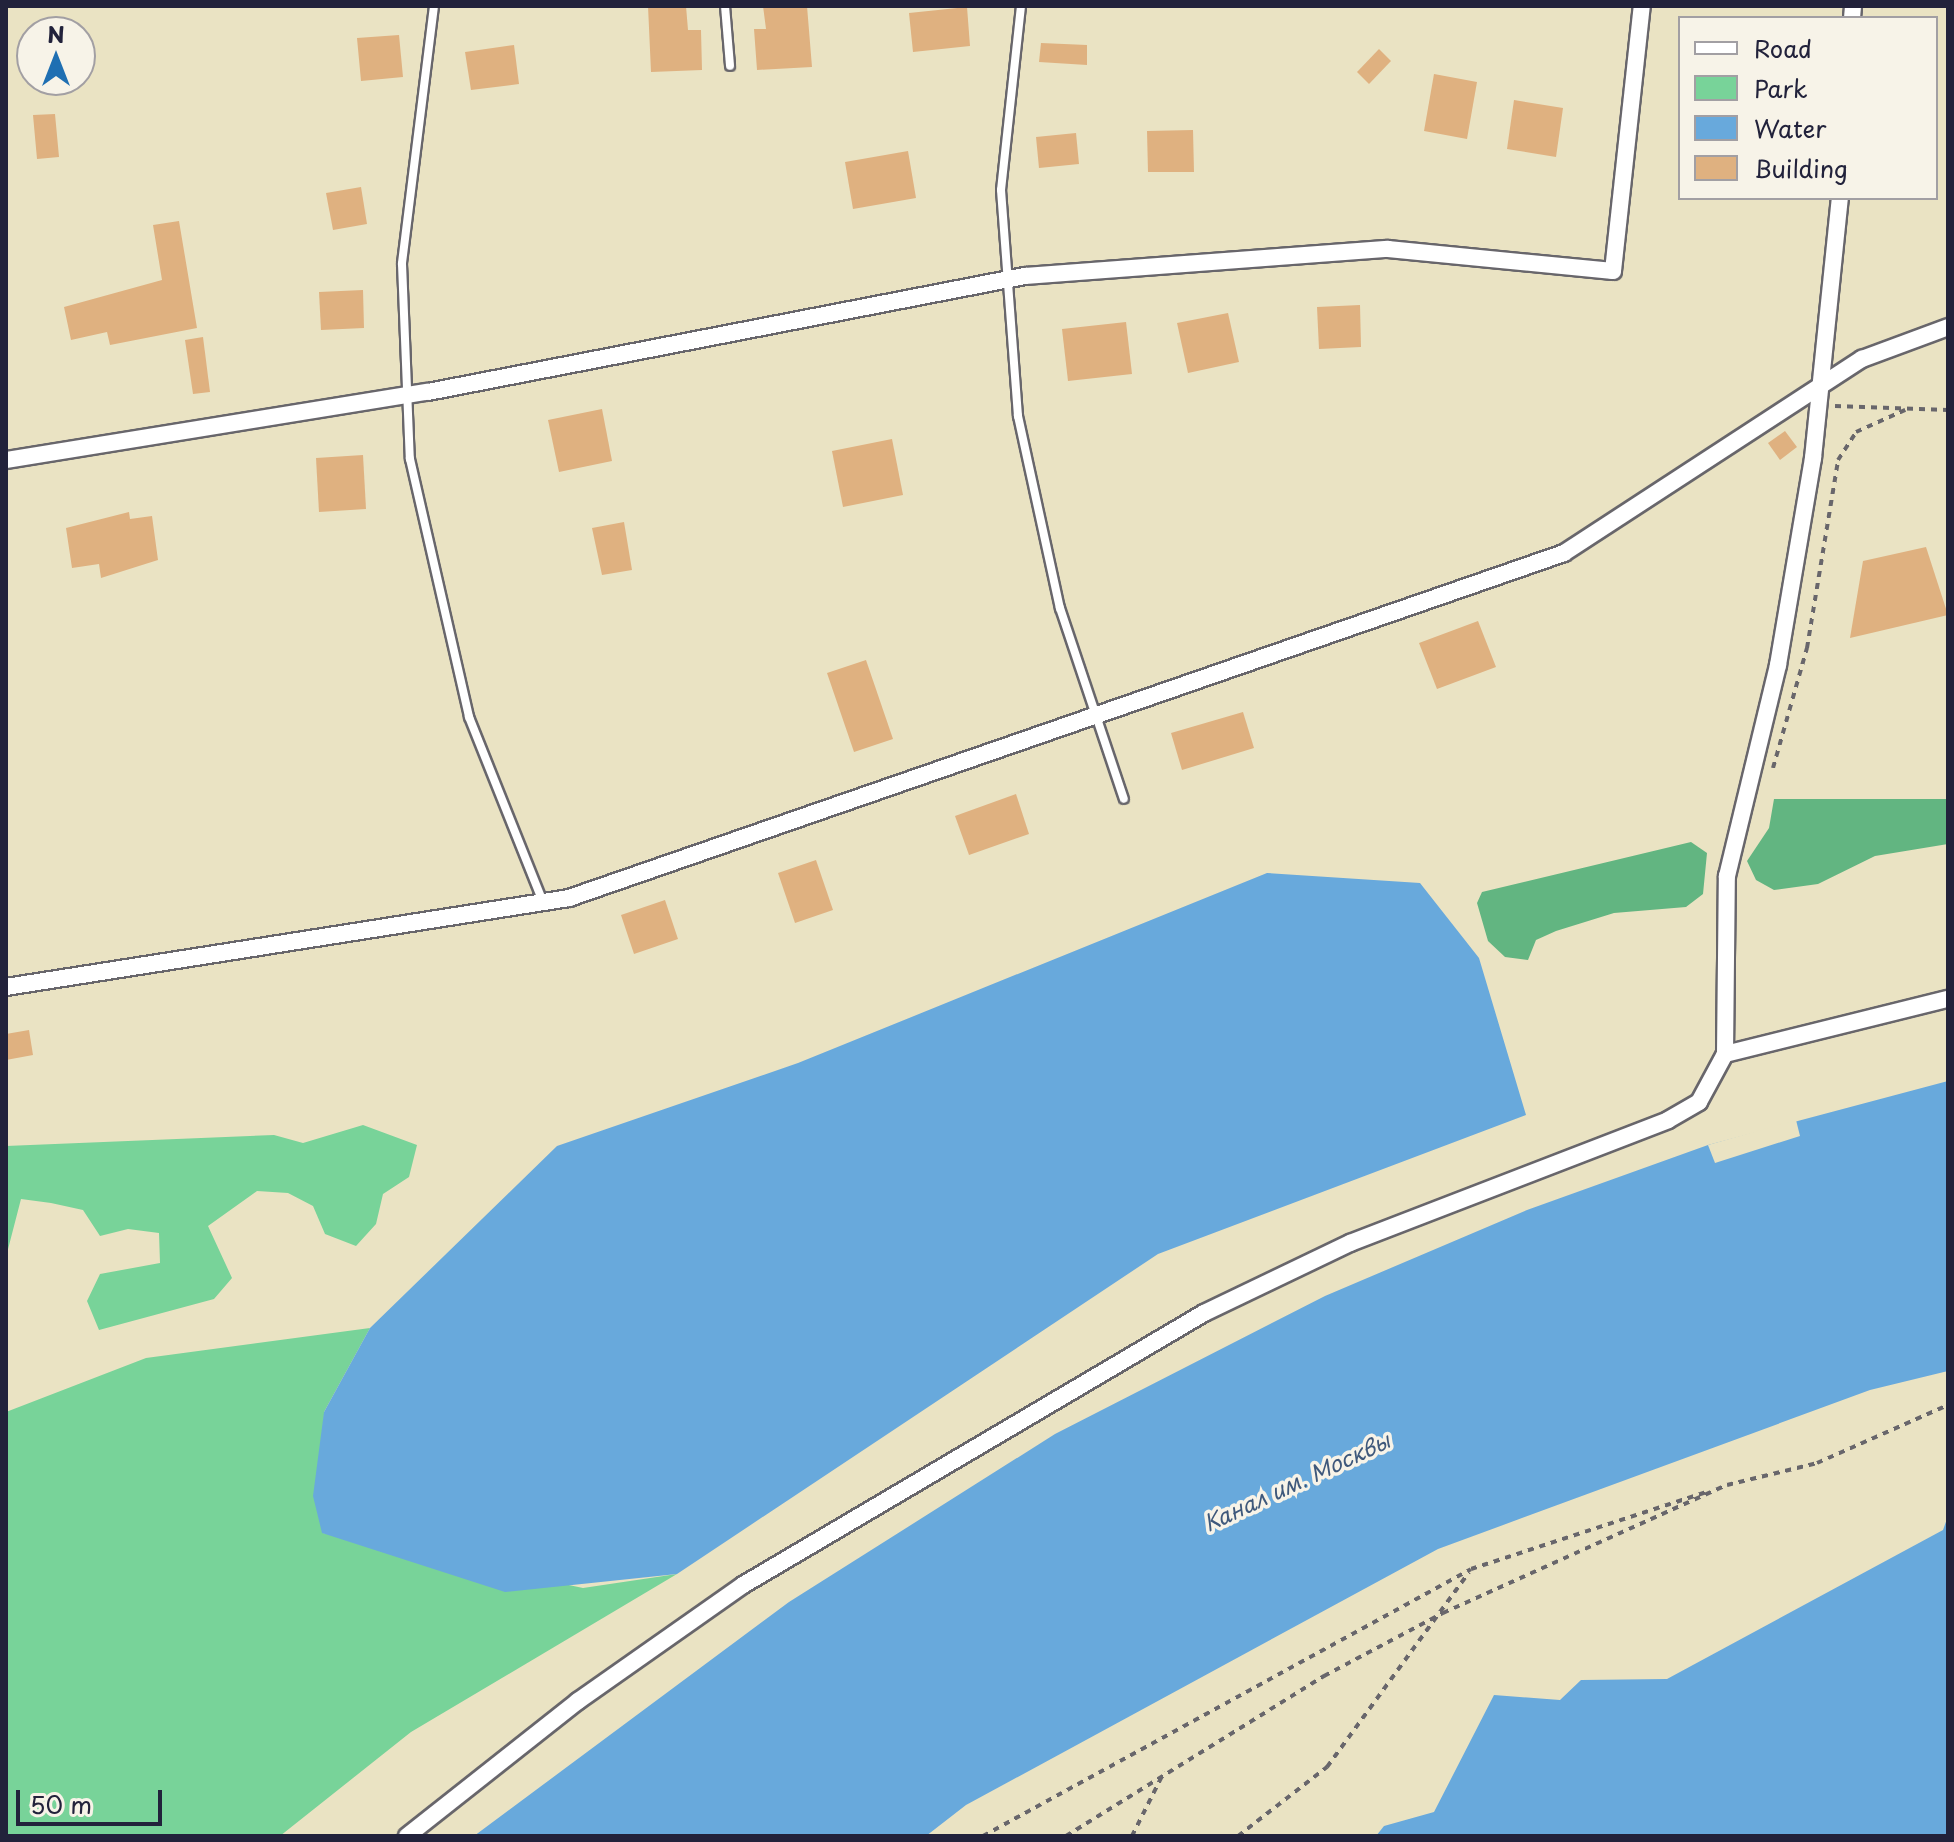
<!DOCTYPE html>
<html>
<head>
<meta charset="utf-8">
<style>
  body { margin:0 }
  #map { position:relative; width:1954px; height:1842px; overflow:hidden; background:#eae3c3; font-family:"Playpen Sans",sans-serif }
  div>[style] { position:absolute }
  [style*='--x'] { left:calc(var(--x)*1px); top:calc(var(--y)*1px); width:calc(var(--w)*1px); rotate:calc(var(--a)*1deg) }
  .green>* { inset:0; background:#78d399 }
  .forest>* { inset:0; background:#62b581 }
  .water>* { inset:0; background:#68a9dc }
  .pier>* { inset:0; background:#eae3c3 }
  .building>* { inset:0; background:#dfb180 }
  .path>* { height:4px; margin-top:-2px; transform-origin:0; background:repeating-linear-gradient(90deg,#68666b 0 6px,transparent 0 12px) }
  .roads { filter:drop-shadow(2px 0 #68666b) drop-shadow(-2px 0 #68666b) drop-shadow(0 2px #68666b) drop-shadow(0 -2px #68666b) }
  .lane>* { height:8px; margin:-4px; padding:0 4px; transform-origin:4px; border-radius:4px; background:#fff }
  .street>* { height:16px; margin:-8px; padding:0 8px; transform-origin:8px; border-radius:8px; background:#fff }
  span { translate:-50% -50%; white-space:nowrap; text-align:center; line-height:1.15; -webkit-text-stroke:7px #f7f3e8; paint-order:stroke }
  .water-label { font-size:22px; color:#3e587b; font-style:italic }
  .frame { position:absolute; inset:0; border:8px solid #22223b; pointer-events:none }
  .legend { position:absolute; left:1678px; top:16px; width:260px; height:184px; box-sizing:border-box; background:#f7f3e8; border:2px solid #a29fa3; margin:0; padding:10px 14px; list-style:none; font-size:24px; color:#22223b }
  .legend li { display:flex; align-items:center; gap:16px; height:40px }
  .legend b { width:40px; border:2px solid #a29fa3 }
  .north { position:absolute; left:16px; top:16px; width:80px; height:80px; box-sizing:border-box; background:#f7f3e8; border:2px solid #a29fa3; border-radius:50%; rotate:0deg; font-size:22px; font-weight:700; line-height:32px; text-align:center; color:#22223b }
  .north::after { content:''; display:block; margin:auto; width:28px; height:36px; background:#1f6fb2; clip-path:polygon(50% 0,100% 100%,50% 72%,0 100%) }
  .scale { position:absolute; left:16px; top:1790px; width:146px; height:36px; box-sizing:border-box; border:4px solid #22223b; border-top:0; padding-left:10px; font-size:24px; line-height:28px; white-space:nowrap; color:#22223b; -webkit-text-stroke:6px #f7f3e8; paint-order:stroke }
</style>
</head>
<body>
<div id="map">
  <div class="green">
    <i style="clip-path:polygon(363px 1125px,417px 1145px,409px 1177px,383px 1194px,376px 1224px,356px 1246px,325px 1234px,313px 1206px,288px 1193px,257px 1191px,208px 1226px,232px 1278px,214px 1299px,99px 1330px,87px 1301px,100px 1274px,160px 1263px,159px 1233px,128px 1229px,100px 1236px,83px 1210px,51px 1203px,21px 1199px,6px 1257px,6px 1146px,274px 1135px,303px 1143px)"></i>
    <i style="clip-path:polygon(370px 1328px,324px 1412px,323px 1533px,583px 1588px,677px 1574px,411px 1732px,280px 1836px,6px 1836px,6px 1412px,146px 1358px)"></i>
  </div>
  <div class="forest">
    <i style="clip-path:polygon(1774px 799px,1948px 799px,1948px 844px,1875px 856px,1818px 884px,1774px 890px,1756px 880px,1747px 861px,1769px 828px)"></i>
    <i style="clip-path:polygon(1691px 842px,1707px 853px,1703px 894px,1686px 907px,1614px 913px,1556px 931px,1536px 940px,1528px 960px,1505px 957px,1488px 941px,1477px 903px,1482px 892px)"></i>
  </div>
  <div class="water">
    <i style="clip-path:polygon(1267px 873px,1420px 883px,1479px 958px,1526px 1115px,1158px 1254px,677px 1574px,505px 1592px,322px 1533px,313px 1496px,324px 1412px,370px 1328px,557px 1146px,798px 1063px)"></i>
    <i style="clip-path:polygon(1948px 1081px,1948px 1371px,1870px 1390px,1438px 1549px,966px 1805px,926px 1836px,474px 1836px,789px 1602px,1055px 1434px,1325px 1296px,1527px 1210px,1708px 1145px)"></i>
    <i style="clip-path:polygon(1948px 1516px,1948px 1836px,1376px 1836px,1384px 1826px,1434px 1812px,1494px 1695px,1560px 1700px,1581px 1680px,1667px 1679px,1943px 1530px)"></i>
  </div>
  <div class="pier">
    <i style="clip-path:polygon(1796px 1120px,1800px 1136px,1715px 1163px,1708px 1145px)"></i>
  </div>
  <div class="building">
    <i style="clip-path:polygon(648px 6px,686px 6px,688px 30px,701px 30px,702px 70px,651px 72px)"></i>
    <i style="clip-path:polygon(763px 6px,807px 6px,812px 67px,757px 70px,754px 29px,766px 29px)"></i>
    <i style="clip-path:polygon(967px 7px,970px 46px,913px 52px,909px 13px)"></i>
    <i style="clip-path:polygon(399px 35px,403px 77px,361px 81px,357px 38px)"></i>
    <i style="clip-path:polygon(1041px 43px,1087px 45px,1087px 65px,1039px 62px)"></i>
    <i style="clip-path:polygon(514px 45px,519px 84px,471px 90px,465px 52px)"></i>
    <i style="clip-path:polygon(1379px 49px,1391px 61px,1369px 84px,1357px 72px)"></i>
    <i style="clip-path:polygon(1434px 74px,1477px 82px,1467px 139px,1424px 131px)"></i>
    <i style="clip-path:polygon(1514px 100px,1563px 108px,1556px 157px,1507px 149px)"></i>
    <i style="clip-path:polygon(55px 114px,59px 157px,37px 159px,33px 115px)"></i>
    <i style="clip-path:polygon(1193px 130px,1194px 172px,1148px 172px,1147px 131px)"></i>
    <i style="clip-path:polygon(1076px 133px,1079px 164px,1039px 168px,1036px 137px)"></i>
    <i style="clip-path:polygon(908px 151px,916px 198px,853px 209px,845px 162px)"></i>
    <i style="clip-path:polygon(361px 187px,367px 224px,333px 230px,326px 193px)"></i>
    <i style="clip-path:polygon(179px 221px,197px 328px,110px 345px,107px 332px,71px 340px,64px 307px,162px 280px,153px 225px)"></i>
    <i style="clip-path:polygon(363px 290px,364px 328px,321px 330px,319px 292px)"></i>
    <i style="clip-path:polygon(1360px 305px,1361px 347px,1319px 349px,1317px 307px)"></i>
    <i style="clip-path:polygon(1228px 313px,1239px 362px,1188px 373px,1177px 323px)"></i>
    <i style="clip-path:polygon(1126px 322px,1132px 374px,1068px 381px,1062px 329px)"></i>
    <i style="clip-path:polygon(203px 337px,210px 392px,193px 394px,185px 340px)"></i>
    <i style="clip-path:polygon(602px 409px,612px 461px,559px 472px,548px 420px)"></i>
    <i style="clip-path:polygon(1785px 431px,1797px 447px,1780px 460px,1768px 443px)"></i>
    <i style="clip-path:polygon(892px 439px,903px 495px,843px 507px,832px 451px)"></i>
    <i style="clip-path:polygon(363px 455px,366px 509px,319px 512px,316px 458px)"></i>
    <i style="clip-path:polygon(129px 512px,130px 519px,152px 516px,158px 560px,101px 578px,99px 564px,72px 568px,66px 528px)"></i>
    <i style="clip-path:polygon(624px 522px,632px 570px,602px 575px,592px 528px)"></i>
    <i style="clip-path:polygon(1926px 547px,1948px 615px,1850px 638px,1863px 561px)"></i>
    <i style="clip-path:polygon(1478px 621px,1496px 667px,1437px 689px,1419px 643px)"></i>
    <i style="clip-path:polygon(866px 660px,893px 739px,854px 752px,827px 673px)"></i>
    <i style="clip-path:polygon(1243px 712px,1254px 748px,1182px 770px,1171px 733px)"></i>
    <i style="clip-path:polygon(1016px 794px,1029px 834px,969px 855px,955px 816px)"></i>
    <i style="clip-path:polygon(816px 860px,833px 910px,795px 923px,778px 873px)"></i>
    <i style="clip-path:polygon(665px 900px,678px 939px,634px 954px,621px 915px)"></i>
    <i style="clip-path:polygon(29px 1030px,33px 1055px,6px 1060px,6px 1034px)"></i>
  </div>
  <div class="path">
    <i style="--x:1835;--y:406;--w:113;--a:2"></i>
    <i style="--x:1773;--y:768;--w:125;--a:-74.2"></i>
    <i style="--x:1807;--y:648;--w:191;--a:-80.6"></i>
    <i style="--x:1838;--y:460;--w:33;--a:-57"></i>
    <i style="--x:1856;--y:432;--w:54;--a:-24.2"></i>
    <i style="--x:983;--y:1836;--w:556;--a:-28.68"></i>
    <i style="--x:1471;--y:1569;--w:247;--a:-18.1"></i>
    <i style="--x:1066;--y:1836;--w:304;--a:-31.8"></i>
    <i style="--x:1324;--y:1676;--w:135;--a:-27.9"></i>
    <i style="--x:1443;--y:1613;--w:312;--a:-24.3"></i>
    <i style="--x:1727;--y:1485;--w:93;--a:-13.7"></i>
    <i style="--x:1817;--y:1463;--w:143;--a:-23.9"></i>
    <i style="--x:1132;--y:1836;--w:72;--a:-63.4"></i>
    <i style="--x:1238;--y:1836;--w:113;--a:-37.8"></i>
    <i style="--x:1327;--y:1767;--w:241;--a:-53.9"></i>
  </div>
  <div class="roads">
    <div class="lane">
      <i style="--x:434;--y:6;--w:260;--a:97.1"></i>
      <i style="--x:402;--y:264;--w:195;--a:87.7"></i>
      <i style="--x:410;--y:459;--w:265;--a:77.1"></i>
      <i style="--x:469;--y:717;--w:199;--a:68.2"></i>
      <i style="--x:725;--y:6;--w:60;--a:85.2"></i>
      <i style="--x:1021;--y:6;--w:185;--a:96.2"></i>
      <i style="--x:1001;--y:190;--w:227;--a:85.7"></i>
      <i style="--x:1018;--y:416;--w:197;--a:77.7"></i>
      <i style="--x:1060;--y:608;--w:201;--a:71.5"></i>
    </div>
    <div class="street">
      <i style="--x:1852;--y:18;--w:12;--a:-85"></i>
      <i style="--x:6;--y:460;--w:427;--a:-9.2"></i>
      <i style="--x:428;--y:392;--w:608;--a:-11"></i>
      <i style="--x:1025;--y:276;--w:364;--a:-4.3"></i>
      <i style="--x:1388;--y:249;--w:226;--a:5.6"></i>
      <i style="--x:1613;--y:271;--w:267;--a:-83.8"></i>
      <i style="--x:6;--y:987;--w:570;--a:-8.98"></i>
      <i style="--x:569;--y:898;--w:1053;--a:-19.12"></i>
      <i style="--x:1564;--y:553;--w:356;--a:-33.1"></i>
      <i style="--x:1862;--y:359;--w:92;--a:-20.4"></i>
      <i style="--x:1725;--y:1054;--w:230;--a:-13.9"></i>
      <i style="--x:407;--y:1836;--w:218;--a:-38.3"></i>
      <i style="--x:578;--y:1701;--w:202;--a:-35.1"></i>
      <i style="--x:743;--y:1585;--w:535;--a:-30.54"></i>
      <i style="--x:1204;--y:1313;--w:162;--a:-25.6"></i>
      <i style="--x:1350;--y:1243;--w:341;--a:-21.1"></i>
      <i style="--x:1668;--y:1120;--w:36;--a:-30"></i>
      <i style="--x:1699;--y:1102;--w:55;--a:-61.6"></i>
      <i style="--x:1725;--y:1054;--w:178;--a:-89.4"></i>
      <i style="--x:1727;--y:876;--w:217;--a:-76.4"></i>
      <i style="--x:1778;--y:665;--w:210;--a:-80.4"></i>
      <i style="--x:1813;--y:458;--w:261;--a:-84.1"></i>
    </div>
  </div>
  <div class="water-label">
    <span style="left:1296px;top:1481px;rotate:-25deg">Канал им. Москвы</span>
  </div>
  <div class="frame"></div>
  <ul class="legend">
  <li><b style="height:10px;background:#fff"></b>Road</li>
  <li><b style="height:22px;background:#78d399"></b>Park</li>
  <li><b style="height:22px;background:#68a9dc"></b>Water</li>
  <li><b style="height:22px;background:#dfb180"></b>Building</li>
  </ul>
  <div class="north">N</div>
  <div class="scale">50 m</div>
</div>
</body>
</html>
